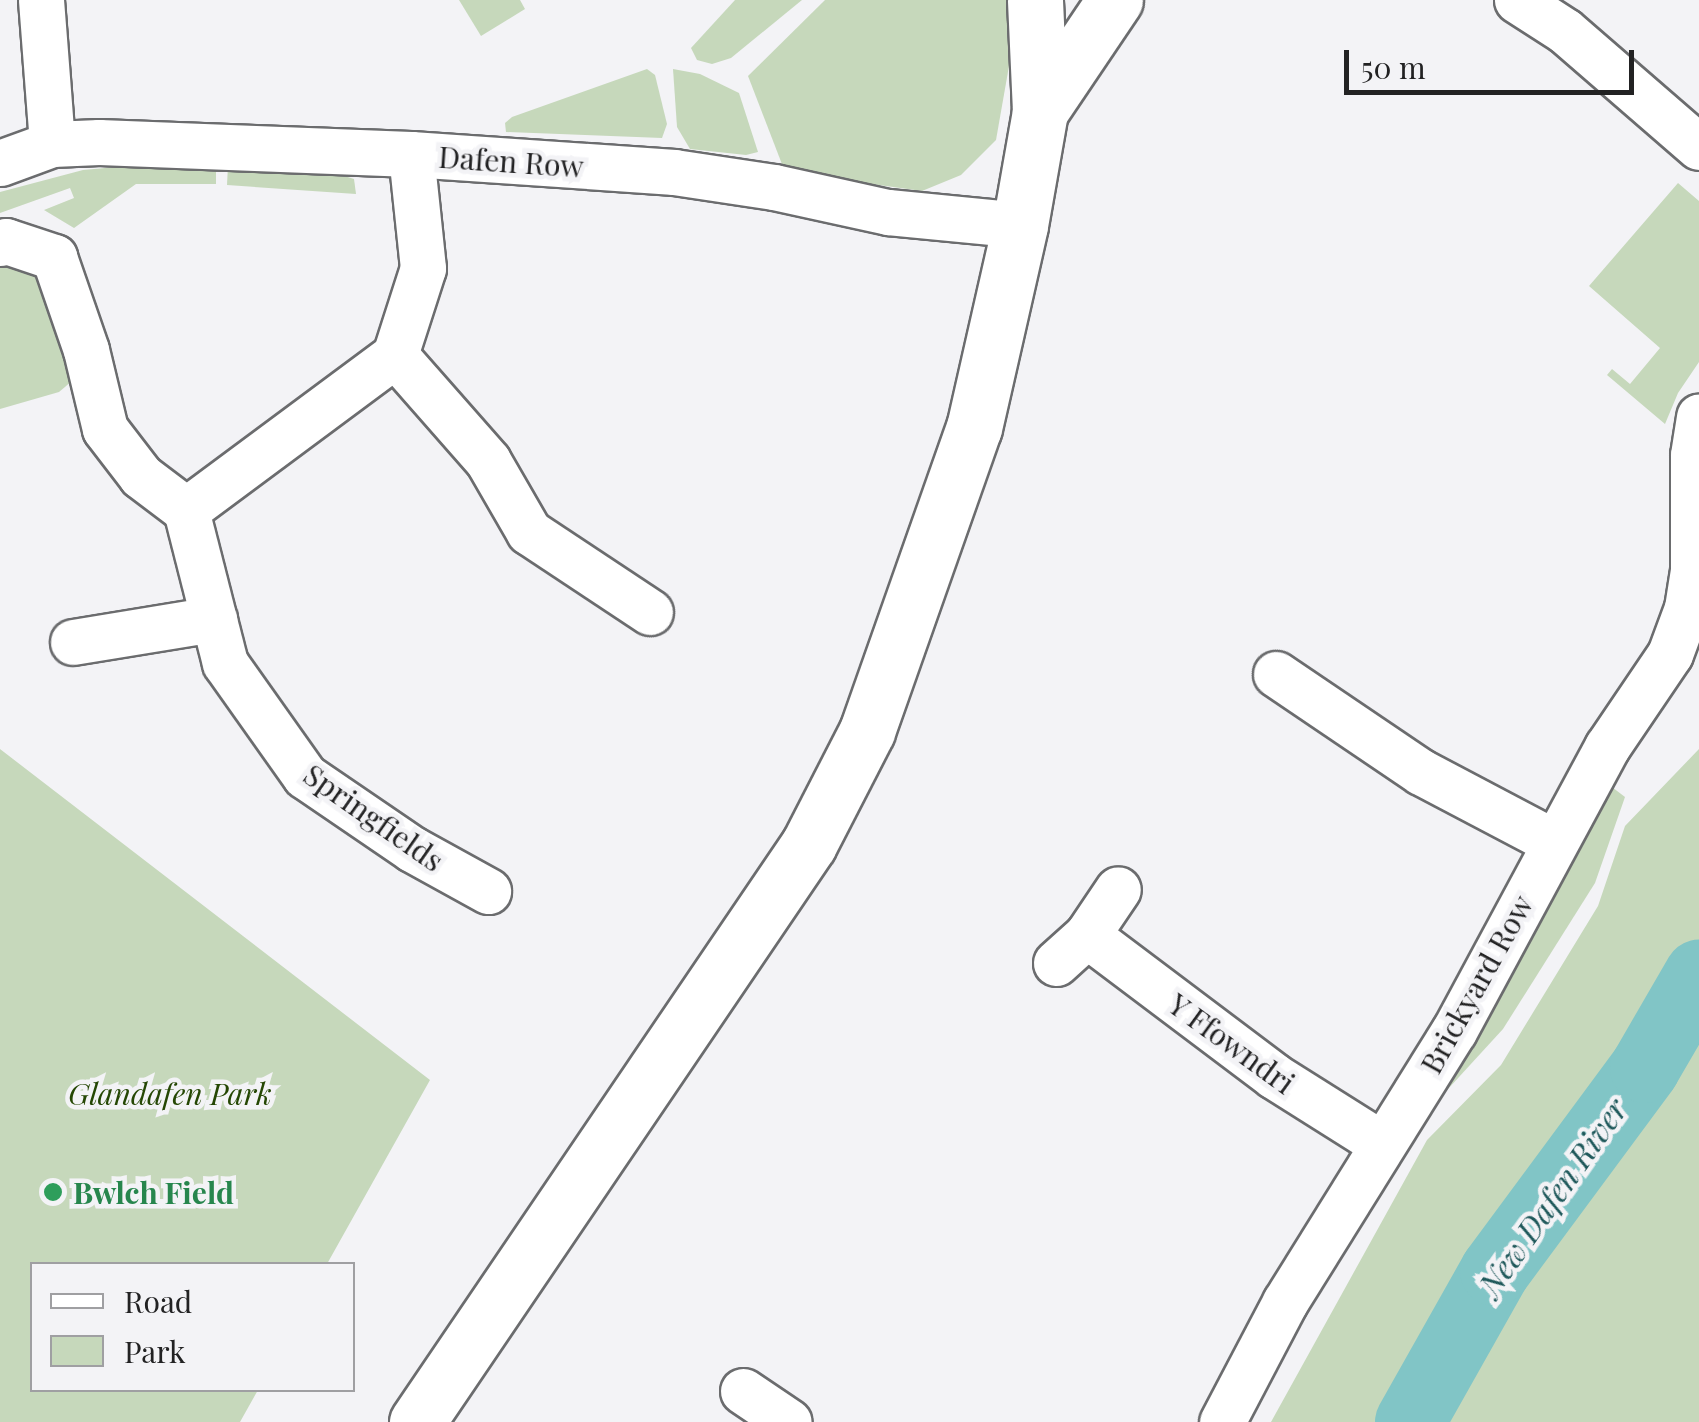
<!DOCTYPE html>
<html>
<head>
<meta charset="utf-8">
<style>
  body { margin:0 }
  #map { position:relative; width:1699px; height:1422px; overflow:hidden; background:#f3f3f6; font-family:"Playfair Display",serif }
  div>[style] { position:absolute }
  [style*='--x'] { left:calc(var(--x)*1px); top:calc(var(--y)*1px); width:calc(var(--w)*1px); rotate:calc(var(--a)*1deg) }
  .green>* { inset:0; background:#c6d8bb }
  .river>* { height:70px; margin:-35px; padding:0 35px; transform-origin:35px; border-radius:35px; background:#81c5c6 }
  .roads { filter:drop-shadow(2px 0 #6b6c6e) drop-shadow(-2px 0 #6b6c6e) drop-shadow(0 2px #6b6c6e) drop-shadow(0 -2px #6b6c6e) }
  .minor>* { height:45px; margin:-22.5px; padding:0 22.5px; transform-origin:22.5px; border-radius:22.5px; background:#fff }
  .secondary>* { height:55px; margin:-27.5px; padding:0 27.5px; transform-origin:27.5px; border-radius:27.5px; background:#fff }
  .dots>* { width:28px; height:28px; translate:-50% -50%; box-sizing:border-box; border:5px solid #f3f3f6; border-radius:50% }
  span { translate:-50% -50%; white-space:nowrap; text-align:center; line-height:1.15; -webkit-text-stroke:9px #f3f3f6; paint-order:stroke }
  .street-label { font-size:30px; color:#222223 }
  .park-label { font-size:30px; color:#254704; font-style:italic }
  .leisure-label { font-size:30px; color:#27864d; font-weight:700 }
  .left { translate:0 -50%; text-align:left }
  .water-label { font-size:32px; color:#1e585a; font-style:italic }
  .legend { position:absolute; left:30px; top:1262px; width:325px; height:130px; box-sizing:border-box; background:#f3f3f6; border:2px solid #9f9fa2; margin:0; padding:12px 18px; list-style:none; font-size:30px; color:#222223 }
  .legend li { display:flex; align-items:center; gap:20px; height:50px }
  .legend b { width:50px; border:2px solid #9f9fa2 }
  .scale { position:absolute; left:1344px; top:50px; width:290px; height:45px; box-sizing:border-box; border:5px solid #222223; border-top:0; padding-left:12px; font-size:30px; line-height:35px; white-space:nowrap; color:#222223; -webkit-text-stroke:8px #f3f3f6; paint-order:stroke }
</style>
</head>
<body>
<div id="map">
  <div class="green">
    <i style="clip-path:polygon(459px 0,520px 0,525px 9px,481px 36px)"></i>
    <i style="clip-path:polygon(735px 0,802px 0,731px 58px,712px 64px,697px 60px,691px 48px)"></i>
    <i style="clip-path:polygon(825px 0,1013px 0,1012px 49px,996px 140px,961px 175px,922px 191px,785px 172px,748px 76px)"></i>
    <i style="clip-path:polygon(647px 69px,655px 75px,667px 124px,662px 138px,506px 132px,505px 123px,512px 117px)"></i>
    <i style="clip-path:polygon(673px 69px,700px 74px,739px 93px,758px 152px,746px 155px,690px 149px,677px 127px)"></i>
    <i style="clip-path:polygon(149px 164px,216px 165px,216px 184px,136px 184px,74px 228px,44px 210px,74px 198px,70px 188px,0 213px,0 192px,83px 170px)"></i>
    <i style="clip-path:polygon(228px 165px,338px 174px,354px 179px,356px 194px,227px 185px)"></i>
    <i style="clip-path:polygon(1678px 183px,1699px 201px,1699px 362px,1678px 393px,1665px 424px,1607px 375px,1612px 369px,1630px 384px,1660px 348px,1589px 286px)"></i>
    <i style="clip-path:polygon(0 258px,37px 259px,72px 381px,59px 392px,0 409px)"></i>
    <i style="clip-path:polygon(0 749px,430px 1080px,327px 1264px,32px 1264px,32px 1390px,258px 1390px,240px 1422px,0 1422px)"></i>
    <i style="clip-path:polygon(1699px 749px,1699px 1422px,1271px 1422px,1427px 1140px,1501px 1065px,1598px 906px,1625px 826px)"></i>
    <i style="clip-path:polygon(1604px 781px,1625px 797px,1595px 883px,1503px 1029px,1437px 1101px)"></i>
  </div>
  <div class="river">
    <i style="--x:1410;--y:1422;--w:173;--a:-60.6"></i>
    <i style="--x:1495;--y:1271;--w:252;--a:-53.5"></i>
    <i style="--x:1645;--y:1068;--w:108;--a:-59.9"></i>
  </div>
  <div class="roads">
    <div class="minor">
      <i style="--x:41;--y:0;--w:144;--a:85.6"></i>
      <i style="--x:1517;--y:0;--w:57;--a:32.9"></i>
      <i style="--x:1565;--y:31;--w:177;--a:40.9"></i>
      <i style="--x:411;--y:154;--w:115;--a:84"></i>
      <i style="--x:423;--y:268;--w:91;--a:107.8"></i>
      <i style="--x:395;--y:355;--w:260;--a:143.4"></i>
      <i style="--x:186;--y:510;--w:158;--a:75.7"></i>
      <i style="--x:225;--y:663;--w:138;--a:54.7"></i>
      <i style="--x:305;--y:776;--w:130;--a:34.3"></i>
      <i style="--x:412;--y:849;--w:87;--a:28.9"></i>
      <i style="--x:0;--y:163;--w:55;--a:-20.1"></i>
      <i style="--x:52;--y:144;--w:47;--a:-2.4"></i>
      <i style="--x:99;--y:142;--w:312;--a:2.2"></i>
      <i style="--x:411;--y:154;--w:264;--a:3.9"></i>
      <i style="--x:674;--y:172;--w:101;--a:8.5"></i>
      <i style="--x:774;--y:187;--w:117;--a:12.4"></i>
      <i style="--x:888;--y:212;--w:133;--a:5.6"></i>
      <i style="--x:0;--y:243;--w:6;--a:-18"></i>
      <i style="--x:6;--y:241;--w:51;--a:18.4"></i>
      <i style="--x:54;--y:257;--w:98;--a:71"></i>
      <i style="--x:86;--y:350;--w:81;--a:76.5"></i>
      <i style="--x:105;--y:429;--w:59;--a:52.5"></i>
      <i style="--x:141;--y:476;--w:56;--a:37.1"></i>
      <i style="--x:395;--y:355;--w:141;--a:48.7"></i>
      <i style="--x:488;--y:461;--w:82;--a:60"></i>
      <i style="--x:529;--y:532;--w:145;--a:33.5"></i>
      <i style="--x:73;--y:642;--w:143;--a:-9.3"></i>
      <i style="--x:1276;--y:674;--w:175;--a:34.1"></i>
      <i style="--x:1421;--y:772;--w:150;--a:27.8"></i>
      <i style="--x:1087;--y:935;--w:234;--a:37"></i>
      <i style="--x:1274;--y:1076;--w:128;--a:32.2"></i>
      <i style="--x:1056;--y:963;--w:42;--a:-42.1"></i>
      <i style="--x:1087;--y:935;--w:55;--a:-56"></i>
      <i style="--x:743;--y:1391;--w:55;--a:34"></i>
      <i style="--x:1222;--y:1422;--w:136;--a:-62.3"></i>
      <i style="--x:1285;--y:1302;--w:319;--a:-58.1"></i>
      <i style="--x:1454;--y:1031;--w:323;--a:-61.7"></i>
      <i style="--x:1607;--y:747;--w:112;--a:-55.9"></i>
      <i style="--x:1670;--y:654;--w:49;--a:-69.7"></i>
      <i style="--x:1687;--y:608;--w:37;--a:-81"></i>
      <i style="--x:1693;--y:571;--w:116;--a:-90"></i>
      <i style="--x:1693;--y:455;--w:39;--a:-81"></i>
    </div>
    <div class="secondary">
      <i style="--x:1040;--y:111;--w:134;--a:-56"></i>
      <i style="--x:417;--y:1422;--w:698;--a:-55.85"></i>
      <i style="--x:809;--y:844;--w:127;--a:-62.8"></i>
      <i style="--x:867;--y:731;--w:321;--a:-70.6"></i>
      <i style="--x:974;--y:428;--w:208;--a:-77.2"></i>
      <i style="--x:1020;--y:225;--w:116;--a:-80"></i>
      <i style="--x:1040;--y:111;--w:111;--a:-92.6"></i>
    </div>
  </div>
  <div class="dots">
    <i style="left:53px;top:1192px;background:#2e9e5b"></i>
  </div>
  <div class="street-label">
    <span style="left:511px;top:161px;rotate:4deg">Dafen Row</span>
    <span style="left:374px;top:817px;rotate:35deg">Springfields</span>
    <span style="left:1476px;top:984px;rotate:-61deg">Brickyard Row</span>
    <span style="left:1232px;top:1043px;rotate:36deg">Y Ffowndri</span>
  </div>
  <div class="park-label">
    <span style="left:170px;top:1093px">Glandafen Park</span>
  </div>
  <div class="leisure-label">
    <span class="left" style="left:73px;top:1192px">Bwlch Field</span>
  </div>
  <div class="water-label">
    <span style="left:1552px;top:1197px;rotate:-55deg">New Dafen River</span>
  </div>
  <ul class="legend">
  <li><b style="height:12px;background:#fff"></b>Road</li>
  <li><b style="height:28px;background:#c6d8bb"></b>Park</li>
  </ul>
  <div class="scale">50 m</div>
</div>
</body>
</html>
